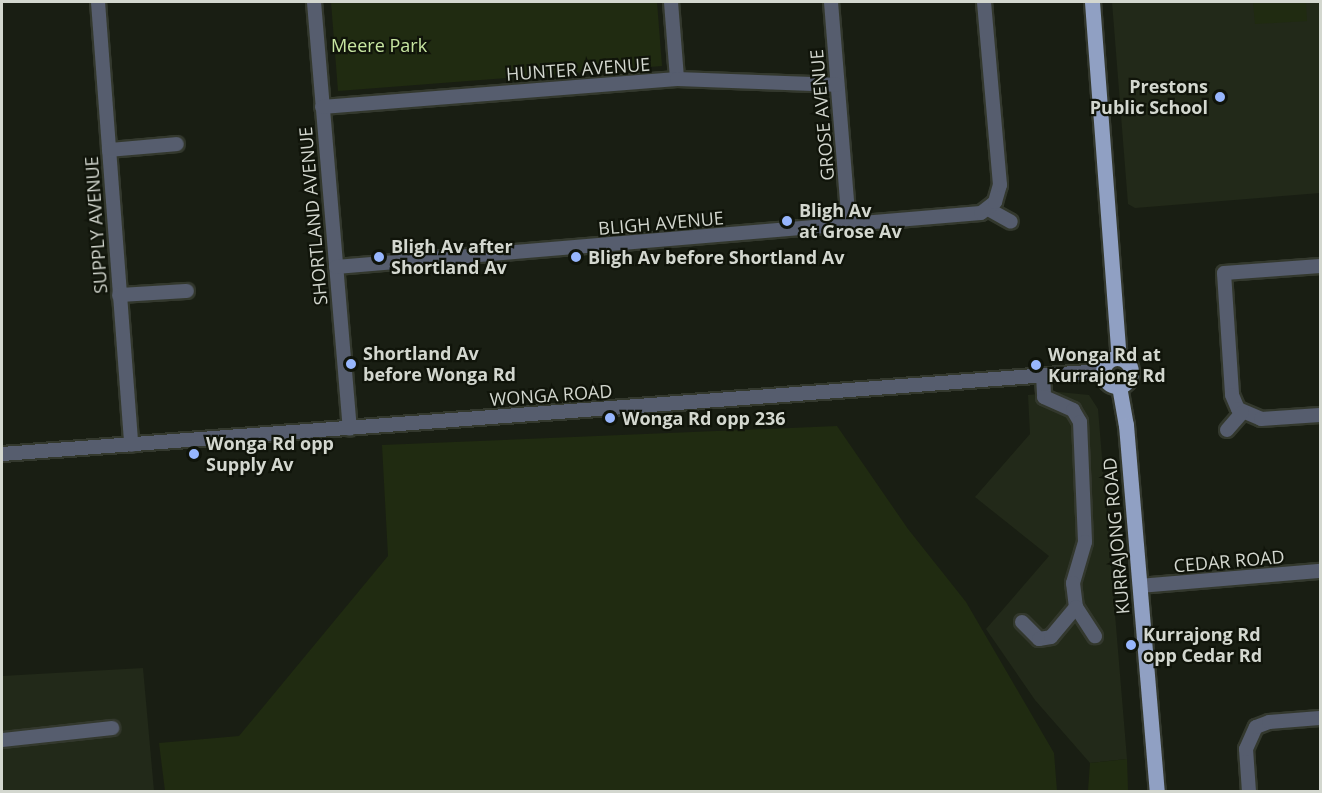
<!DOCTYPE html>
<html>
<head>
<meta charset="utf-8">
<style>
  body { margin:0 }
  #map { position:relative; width:1322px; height:793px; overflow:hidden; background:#191e13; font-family:"Open Sans",sans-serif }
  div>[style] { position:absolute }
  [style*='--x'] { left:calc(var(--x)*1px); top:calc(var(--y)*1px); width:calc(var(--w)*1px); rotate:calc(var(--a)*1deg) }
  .built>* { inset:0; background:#222919 }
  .green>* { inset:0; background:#202b11 }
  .roads { filter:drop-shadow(2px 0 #33382d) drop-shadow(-2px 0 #33382d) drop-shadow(0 2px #33382d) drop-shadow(0 -2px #33382d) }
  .minor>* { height:14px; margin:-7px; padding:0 7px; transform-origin:7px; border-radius:7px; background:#565d6e }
  .major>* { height:15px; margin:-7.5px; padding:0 7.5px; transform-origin:7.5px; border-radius:7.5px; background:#90a0c3 }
  .major>.ring { margin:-7.5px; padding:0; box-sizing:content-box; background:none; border:15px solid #90a0c3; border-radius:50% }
  .dots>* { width:16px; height:16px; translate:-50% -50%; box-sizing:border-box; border:3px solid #10140a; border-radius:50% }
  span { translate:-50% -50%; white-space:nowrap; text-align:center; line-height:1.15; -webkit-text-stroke:4.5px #10140a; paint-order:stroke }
  .park-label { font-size:18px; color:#c7e5a1 }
  .street-label { font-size:18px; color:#d3d7cf }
  .poi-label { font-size:18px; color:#d3d7cf; font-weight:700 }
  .right { translate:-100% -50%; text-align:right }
  .left { translate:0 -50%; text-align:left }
  .frame { position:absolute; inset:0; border:3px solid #d3d7cf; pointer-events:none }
</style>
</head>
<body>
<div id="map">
  <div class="built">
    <i style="clip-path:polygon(1112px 2px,1320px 2px,1320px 193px,1135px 208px,1128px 204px)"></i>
    <i style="clip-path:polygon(1059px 392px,1089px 395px,1098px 409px,1127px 759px,1090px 763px,1035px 700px,986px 629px,1049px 556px,975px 497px,1030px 434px,1028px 395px)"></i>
    <i style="clip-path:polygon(143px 668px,154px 791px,2px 792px,2px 676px)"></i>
  </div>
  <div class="green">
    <i style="clip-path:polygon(331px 2px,657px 2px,662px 66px,338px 91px)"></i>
    <i style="clip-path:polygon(1253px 2px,1306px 2px,1307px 21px,1255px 24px)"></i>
    <i style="clip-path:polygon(837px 426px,908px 529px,966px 602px,1054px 753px,1057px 791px,165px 791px,159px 743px,239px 736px,388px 556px,382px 445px)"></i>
    <i style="clip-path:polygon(1127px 759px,1128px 791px,1088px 791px,1090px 763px)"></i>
  </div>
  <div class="roads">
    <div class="minor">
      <i style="--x:98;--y:2;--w:444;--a:85.7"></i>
      <i style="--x:314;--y:2;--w:428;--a:85.2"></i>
      <i style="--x:671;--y:2;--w:77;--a:85.5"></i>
      <i style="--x:831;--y:2;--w:225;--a:85.4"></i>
      <i style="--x:322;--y:107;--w:356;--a:-4.5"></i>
      <i style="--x:677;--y:79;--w:160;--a:2.1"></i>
      <i style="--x:109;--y:150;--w:68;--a:-5"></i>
      <i style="--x:988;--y:209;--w:26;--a:29"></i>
      <i style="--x:1320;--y:266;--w:96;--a:175.8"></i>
      <i style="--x:1224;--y:273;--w:122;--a:86.2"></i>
      <i style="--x:1232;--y:395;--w:15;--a:67"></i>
      <i style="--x:1238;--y:409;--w:25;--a:23"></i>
      <i style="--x:1261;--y:419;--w:59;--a:-3.9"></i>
      <i style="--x:336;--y:267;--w:647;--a:-4.79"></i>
      <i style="--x:981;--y:213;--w:18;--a:-38"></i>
      <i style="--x:995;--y:202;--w:18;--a:-74"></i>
      <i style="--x:1000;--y:185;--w:184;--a:-95"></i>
      <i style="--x:119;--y:295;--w:68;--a:-3.4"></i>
      <i style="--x:1043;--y:375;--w:22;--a:87"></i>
      <i style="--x:1044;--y:397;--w:32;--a:24"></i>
      <i style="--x:1073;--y:410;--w:14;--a:60"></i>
      <i style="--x:1080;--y:422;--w:120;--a:87.6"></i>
      <i style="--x:1085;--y:542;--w:43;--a:106.3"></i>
      <i style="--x:1073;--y:583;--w:24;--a:83"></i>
      <i style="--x:1076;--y:607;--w:35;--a:57"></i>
      <i style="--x:1227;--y:430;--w:23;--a:-49"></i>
      <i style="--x:2;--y:454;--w:1103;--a:-4.32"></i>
      <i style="--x:1140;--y:586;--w:181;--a:-4.8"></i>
      <i style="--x:1022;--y:622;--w:24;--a:45"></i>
      <i style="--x:1039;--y:639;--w:12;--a:-9"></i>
      <i style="--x:1051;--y:637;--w:39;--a:-50"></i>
      <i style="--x:2;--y:740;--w:111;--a:-6.2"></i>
      <i style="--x:1249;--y:792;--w:43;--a:-94"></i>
      <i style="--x:1246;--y:749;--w:24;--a:-66"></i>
      <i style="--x:1256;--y:727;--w:14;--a:-21"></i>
      <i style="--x:1269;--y:722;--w:51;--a:-4.5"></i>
    </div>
    <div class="major">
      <i style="--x:1092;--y:2;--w:357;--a:85.7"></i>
      <i class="ring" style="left:1103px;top:358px;width:13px;height:13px"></i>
      <i style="--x:1119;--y:386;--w:40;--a:80"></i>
      <i style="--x:1126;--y:425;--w:368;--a:85.2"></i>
    </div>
  </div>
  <div class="dots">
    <i style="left:1220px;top:97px;background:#97b6fd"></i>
    <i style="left:787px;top:221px;background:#97b6fd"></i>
    <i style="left:379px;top:257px;background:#97b6fd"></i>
    <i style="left:576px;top:257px;background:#97b6fd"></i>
    <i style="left:351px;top:364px;background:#97b6fd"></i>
    <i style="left:1036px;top:365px;background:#97b6fd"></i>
    <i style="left:610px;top:418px;background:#97b6fd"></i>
    <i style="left:194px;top:454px;background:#97b6fd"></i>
    <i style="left:1131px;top:645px;background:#97b6fd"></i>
  </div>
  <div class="park-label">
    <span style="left:379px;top:45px">Meere Park</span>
  </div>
  <div class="street-label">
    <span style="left:578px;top:69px;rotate:-4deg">HUNTER AVENUE</span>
    <span style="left:822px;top:115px;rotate:-95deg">GROSE AVENUE</span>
    <span style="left:313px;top:216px;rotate:-95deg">SHORTLAND AVENUE</span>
    <span style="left:661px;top:223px;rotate:-5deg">BLIGH AVENUE</span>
    <span style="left:96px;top:225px;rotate:-94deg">SUPPLY AVENUE</span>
    <span style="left:551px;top:395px;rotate:-4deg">WONGA ROAD</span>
    <span style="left:1116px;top:536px;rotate:-95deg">KURRAJONG ROAD</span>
    <span style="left:1229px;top:561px;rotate:-5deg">CEDAR ROAD</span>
  </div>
  <div class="poi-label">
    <span class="right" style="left:1208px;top:97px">Prestons<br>Public School</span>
    <span class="left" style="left:799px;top:221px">Bligh Av<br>at Grose Av</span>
    <span class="left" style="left:391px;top:257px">Bligh Av after<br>Shortland Av</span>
    <span class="left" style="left:588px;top:257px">Bligh Av before Shortland Av</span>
    <span class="left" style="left:363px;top:364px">Shortland Av<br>before Wonga Rd</span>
    <span class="left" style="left:1048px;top:365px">Wonga Rd at<br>Kurrajong Rd</span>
    <span class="left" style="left:622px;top:418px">Wonga Rd opp 236</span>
    <span class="left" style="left:206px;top:454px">Wonga Rd opp<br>Supply Av</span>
    <span class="left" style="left:1143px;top:645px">Kurrajong Rd<br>opp Cedar Rd</span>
  </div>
  <div class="frame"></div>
</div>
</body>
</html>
